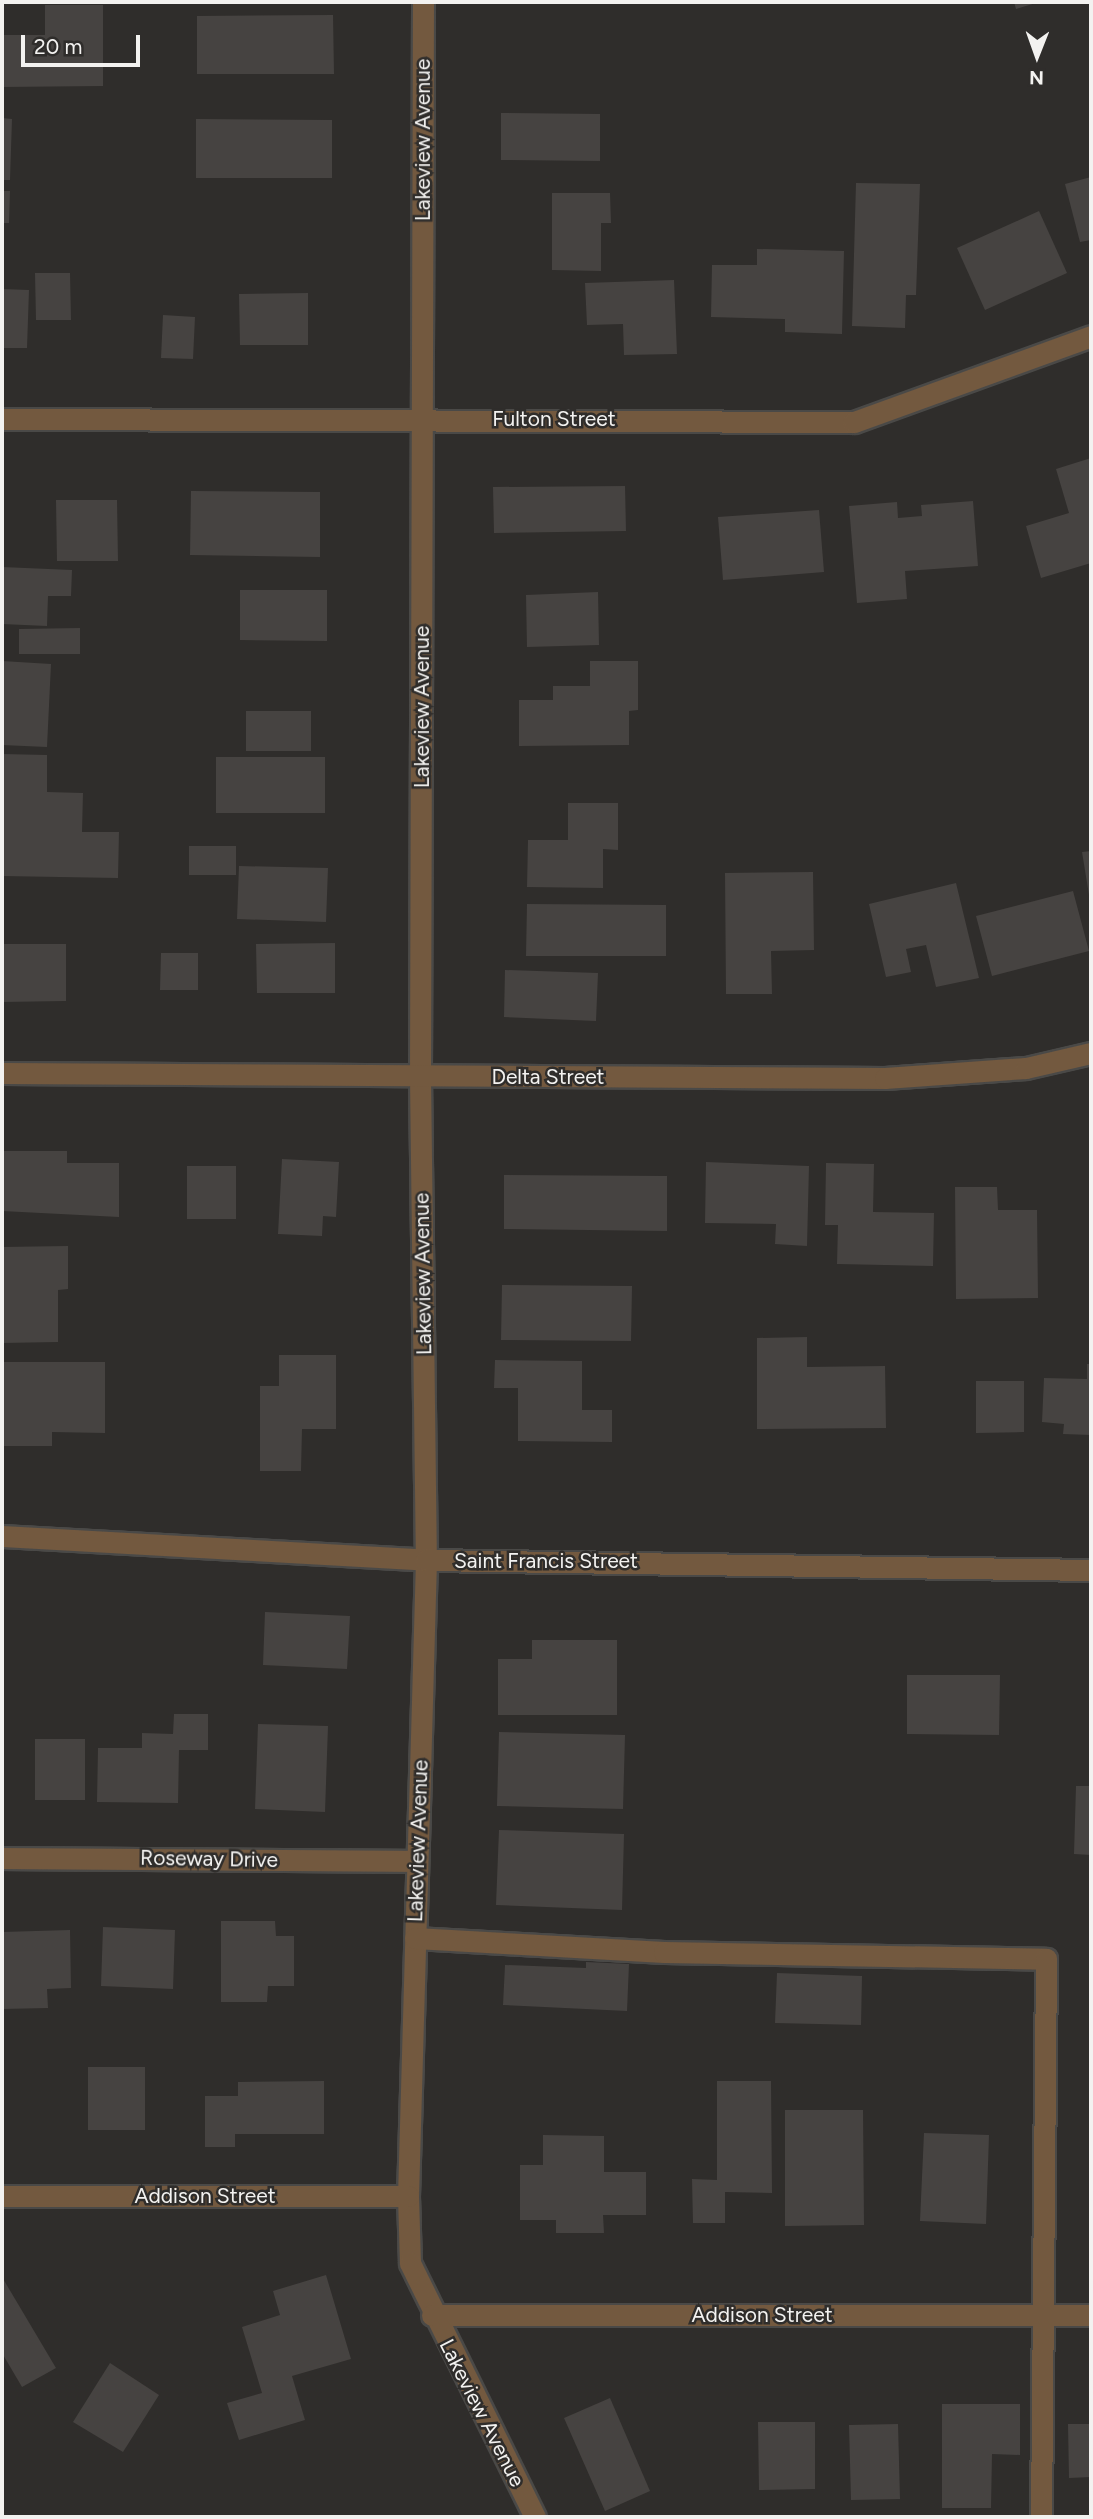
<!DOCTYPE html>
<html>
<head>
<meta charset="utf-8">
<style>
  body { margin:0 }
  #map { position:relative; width:1093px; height:2519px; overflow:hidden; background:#2f2d2b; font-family:Figtree,sans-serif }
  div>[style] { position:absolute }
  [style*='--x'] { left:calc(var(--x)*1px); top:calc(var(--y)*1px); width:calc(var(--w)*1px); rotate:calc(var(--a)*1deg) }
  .building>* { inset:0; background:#464341 }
  .roads { filter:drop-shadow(2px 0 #4a4947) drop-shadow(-2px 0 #4a4947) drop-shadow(0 2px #4a4947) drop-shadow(0 -2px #4a4947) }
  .street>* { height:21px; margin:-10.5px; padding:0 10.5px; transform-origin:10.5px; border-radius:10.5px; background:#73593f }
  span { translate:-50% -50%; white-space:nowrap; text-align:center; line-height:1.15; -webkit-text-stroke:5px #2f2d2b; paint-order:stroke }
  .street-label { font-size:21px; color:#f3f2f0 }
  .frame { position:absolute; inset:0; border:4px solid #f3f2f0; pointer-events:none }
  .north { position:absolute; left:1002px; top:21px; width:70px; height:70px; -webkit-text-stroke:5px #2f2d2b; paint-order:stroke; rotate:181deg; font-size:19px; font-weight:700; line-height:28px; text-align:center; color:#f3f2f0 }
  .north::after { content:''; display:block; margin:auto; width:24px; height:32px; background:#f3f2f0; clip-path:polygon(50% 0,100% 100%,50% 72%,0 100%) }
  .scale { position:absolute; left:21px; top:35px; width:119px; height:32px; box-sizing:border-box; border:4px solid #f3f2f0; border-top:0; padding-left:9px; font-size:21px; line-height:24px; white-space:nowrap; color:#f3f2f0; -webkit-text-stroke:5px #2f2d2b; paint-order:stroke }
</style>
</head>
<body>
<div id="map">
  <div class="building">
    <i style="clip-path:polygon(1014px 2px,1039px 2px,1016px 9px)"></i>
    <i style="clip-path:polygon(45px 5px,103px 5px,103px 86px,2px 87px,2px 35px,45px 35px)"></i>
    <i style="clip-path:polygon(333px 15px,334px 74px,197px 74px,197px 16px)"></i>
    <i style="clip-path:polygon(501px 113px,600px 114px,600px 161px,501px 160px)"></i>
    <i style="clip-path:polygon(2px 118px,12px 119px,10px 180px,2px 180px)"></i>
    <i style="clip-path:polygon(196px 119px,332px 120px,332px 178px,196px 178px)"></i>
    <i style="clip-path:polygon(1091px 177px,1091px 240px,1080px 242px,1065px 184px)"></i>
    <i style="clip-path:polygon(856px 183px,920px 184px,916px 295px,906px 295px,905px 328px,852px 326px)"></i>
    <i style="clip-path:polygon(2px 191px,10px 191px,9px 223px,2px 223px)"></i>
    <i style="clip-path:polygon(552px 193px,610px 193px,611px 223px,601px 223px,601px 271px,552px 270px)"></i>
    <i style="clip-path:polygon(1039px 211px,1067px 273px,985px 310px,957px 248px)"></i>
    <i style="clip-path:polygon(757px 249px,844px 251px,842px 334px,785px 332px,785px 319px,711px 317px,712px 265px,757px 265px)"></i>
    <i style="clip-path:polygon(35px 273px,70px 273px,71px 320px,36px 320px)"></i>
    <i style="clip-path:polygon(674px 280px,677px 354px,624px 355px,623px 324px,587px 325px,585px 283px)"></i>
    <i style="clip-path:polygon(2px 289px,29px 290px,27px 348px,2px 348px)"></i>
    <i style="clip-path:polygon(308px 293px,308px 345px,240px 345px,239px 294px)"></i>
    <i style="clip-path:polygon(163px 315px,195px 317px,193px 359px,161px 358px)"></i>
    <i style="clip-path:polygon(1091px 458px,1091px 563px,1041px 578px,1026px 526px,1069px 513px,1056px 469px)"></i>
    <i style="clip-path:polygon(625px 486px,626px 531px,494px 533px,493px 487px)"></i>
    <i style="clip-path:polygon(191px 491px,320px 492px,320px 557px,190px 555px)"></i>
    <i style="clip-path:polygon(56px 500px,117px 500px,118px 561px,57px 561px)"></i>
    <i style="clip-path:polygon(973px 501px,978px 566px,905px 571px,907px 599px,857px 603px,849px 506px,897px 502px,898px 518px,922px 516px,921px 505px)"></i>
    <i style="clip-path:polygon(819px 510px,824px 572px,723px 580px,718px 517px)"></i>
    <i style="clip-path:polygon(2px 567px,72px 570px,71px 596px,48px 596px,47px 626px,2px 624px)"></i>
    <i style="clip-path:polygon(240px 590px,327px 590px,327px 641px,240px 640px)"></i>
    <i style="clip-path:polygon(598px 592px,599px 645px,527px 647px,526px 595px)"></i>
    <i style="clip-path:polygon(80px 628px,80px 654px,19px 654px,19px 629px)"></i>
    <i style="clip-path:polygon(2px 661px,51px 664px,47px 747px,2px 745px)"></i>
    <i style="clip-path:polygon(590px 661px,638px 661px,638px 710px,629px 711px,629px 745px,519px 746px,519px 700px,553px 700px,553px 686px,590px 686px)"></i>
    <i style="clip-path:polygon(246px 711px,311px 711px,311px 751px,246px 751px)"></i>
    <i style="clip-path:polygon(2px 754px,47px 755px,47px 792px,83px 793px,82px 832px,119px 832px,118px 878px,2px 876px)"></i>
    <i style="clip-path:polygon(216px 757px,325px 757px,325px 813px,216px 813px)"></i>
    <i style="clip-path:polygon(568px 803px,618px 803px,618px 850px,603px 849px,603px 888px,527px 887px,528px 840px,568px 840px)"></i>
    <i style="clip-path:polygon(189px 846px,236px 846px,236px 875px,189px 875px)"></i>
    <i style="clip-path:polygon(1091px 851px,1091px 900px,1090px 901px,1082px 852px)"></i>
    <i style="clip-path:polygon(239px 866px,328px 868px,326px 922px,237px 919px)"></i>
    <i style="clip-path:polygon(813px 872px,814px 950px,771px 951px,772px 994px,726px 994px,725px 873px)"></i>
    <i style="clip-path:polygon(956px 883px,979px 978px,936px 987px,926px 945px,906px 949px,911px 972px,886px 977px,869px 904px)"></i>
    <i style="clip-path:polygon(1073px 891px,1089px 951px,992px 976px,976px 916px)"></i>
    <i style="clip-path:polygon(527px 904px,666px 905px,666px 956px,526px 956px)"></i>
    <i style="clip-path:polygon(335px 943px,335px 993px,257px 993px,256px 944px)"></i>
    <i style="clip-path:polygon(2px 944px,66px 944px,66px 1001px,2px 1002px)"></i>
    <i style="clip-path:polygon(161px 953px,198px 953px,198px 990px,160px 990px)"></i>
    <i style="clip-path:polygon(505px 970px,598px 973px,596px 1021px,504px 1017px)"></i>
    <i style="clip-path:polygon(2px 1151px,67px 1151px,67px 1163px,119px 1163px,119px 1217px,2px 1211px)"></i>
    <i style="clip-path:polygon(282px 1159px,339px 1162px,336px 1217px,323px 1216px,322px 1236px,278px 1234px)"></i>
    <i style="clip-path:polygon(706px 1162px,809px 1166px,807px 1246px,775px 1244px,776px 1224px,705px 1223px)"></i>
    <i style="clip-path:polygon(826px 1163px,874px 1164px,873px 1212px,934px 1213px,933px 1266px,837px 1264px,838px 1225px,825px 1225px)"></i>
    <i style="clip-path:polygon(187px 1166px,236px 1166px,236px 1219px,187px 1219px)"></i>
    <i style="clip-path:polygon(504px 1175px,667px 1176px,667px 1231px,504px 1229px)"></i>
    <i style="clip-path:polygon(955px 1187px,997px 1187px,998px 1210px,1037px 1210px,1038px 1298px,956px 1299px)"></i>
    <i style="clip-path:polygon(68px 1246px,68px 1289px,58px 1290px,58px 1342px,2px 1343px,2px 1247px)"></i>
    <i style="clip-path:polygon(502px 1285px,632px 1286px,631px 1341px,501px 1340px)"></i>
    <i style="clip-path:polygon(807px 1337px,807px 1367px,885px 1366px,886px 1428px,757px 1429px,757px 1338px)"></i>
    <i style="clip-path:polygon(279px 1355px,336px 1355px,336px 1429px,302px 1429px,301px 1471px,260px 1471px,260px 1386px,279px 1386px)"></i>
    <i style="clip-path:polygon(495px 1360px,582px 1361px,582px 1410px,612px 1410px,612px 1442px,518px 1441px,518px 1388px,494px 1388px)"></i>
    <i style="clip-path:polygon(2px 1362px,105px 1362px,105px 1433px,52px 1432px,52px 1446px,2px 1446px)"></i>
    <i style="clip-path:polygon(1087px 1364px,1091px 1364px,1091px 1435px,1063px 1434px,1064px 1424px,1042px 1422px,1044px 1378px,1087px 1379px)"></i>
    <i style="clip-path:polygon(976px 1381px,1024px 1381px,1024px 1432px,976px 1433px)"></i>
    <i style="clip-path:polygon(265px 1612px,350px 1616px,347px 1669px,263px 1665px)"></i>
    <i style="clip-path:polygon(532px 1640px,617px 1640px,617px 1715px,498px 1715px,498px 1659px,532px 1659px)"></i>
    <i style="clip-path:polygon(907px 1675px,1000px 1675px,999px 1735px,907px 1734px)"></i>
    <i style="clip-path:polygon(174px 1714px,208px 1714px,208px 1750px,179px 1750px,178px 1803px,97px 1802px,98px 1748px,142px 1748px,142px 1733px,173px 1734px)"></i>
    <i style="clip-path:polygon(258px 1724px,328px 1726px,325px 1812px,255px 1809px)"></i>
    <i style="clip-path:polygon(499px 1732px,625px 1735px,623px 1809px,497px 1806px)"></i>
    <i style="clip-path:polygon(35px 1739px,85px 1739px,85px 1800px,35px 1800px)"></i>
    <i style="clip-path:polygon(1076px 1786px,1091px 1786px,1091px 1855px,1074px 1854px)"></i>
    <i style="clip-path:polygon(499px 1830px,624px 1834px,622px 1910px,496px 1905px)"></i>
    <i style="clip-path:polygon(221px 1921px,275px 1921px,276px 1936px,294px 1936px,294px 1986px,268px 1986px,267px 2002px,221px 2002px)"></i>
    <i style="clip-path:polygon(103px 1927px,175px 1930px,173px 1989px,101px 1986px)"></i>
    <i style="clip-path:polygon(70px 1930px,71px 1988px,47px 1989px,48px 2008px,2px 2009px,2px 1932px)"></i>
    <i style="clip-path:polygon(586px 1962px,629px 1964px,627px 2011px,503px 2005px,505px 1965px,586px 1968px)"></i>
    <i style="clip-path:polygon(777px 1973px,862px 1976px,861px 2025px,775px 2023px)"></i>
    <i style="clip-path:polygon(88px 2067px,145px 2067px,145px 2130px,88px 2130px)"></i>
    <i style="clip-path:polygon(324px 2081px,324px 2134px,235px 2134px,235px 2147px,205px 2147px,205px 2096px,238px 2096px,238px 2082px)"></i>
    <i style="clip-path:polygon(717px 2081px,771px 2081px,772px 2193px,725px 2192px,725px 2223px,693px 2223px,692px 2179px,717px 2180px)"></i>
    <i style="clip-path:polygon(785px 2110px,863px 2110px,864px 2225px,785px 2226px)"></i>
    <i style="clip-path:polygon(924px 2133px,989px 2135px,986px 2224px,920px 2221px)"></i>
    <i style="clip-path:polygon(543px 2135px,604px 2136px,604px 2172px,646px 2172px,646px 2215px,603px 2215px,604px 2233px,556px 2233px,556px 2220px,520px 2220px,520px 2165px,543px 2165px)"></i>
    <i style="clip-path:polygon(326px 2275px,351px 2359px,292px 2376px,305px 2420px,239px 2440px,227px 2403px,262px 2393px,242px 2327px,280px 2315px,273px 2291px)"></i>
    <i style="clip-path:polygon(2px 2277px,56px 2368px,22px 2387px,2px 2353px)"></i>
    <i style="clip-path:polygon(110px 2363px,159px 2395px,123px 2452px,73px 2422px)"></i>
    <i style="clip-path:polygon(610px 2398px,650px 2491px,605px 2511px,564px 2418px)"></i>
    <i style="clip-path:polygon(942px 2404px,1020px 2404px,1020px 2455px,992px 2454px,991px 2508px,942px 2508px)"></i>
    <i style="clip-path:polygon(758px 2422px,815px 2422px,815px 2489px,759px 2490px)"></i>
    <i style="clip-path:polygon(898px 2424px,900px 2499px,851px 2500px,849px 2425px)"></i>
    <i style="clip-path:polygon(1068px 2424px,1091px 2424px,1091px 2477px,1069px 2478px)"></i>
  </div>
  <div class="roads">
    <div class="street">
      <i style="--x:423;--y:2;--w:1075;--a:90.16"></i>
      <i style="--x:420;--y:1077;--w:483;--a:89.3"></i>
      <i style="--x:426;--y:1560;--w:636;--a:91.62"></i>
      <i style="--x:408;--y:2196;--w:67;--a:88.3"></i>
      <i style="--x:410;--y:2263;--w:283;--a:63.8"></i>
      <i style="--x:2;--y:419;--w:852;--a:0.2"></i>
      <i style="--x:854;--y:422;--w:252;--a:-19.9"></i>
      <i style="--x:2;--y:1073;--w:883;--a:0.32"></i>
      <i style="--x:885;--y:1078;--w:141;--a:-4.1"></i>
      <i style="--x:1026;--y:1068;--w:67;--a:-13"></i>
      <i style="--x:2;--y:1536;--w:425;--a:3.2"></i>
      <i style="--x:426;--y:1560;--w:665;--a:0.86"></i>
      <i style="--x:2;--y:1858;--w:415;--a:0.4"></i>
      <i style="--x:415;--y:1938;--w:249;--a:3.2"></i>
      <i style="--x:664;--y:1952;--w:382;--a:1"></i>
      <i style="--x:1046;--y:1959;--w:558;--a:90.51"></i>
      <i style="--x:2;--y:2196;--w:406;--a:0"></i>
      <i style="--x:432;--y:2315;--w:659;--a:0"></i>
    </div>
  </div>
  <div class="street-label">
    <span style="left:423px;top:140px;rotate:-90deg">Lakeview Avenue</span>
    <span style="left:554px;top:419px">Fulton Street</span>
    <span style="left:422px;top:707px;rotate:-90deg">Lakeview Avenue</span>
    <span style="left:548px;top:1077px">Delta Street</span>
    <span style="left:423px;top:1274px;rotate:-91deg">Lakeview Avenue</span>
    <span style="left:546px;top:1561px">Saint Francis Street</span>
    <span style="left:418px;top:1841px;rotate:-88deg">Lakeview Avenue</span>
    <span style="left:209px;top:1859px;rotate:1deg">Roseway Drive</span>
    <span style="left:205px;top:2196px">Addison Street</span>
    <span style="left:762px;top:2315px">Addison Street</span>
    <span style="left:482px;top:2413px;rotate:63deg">Lakeview Avenue</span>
  </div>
  <div class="frame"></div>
  <div class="north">N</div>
  <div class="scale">20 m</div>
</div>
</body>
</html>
